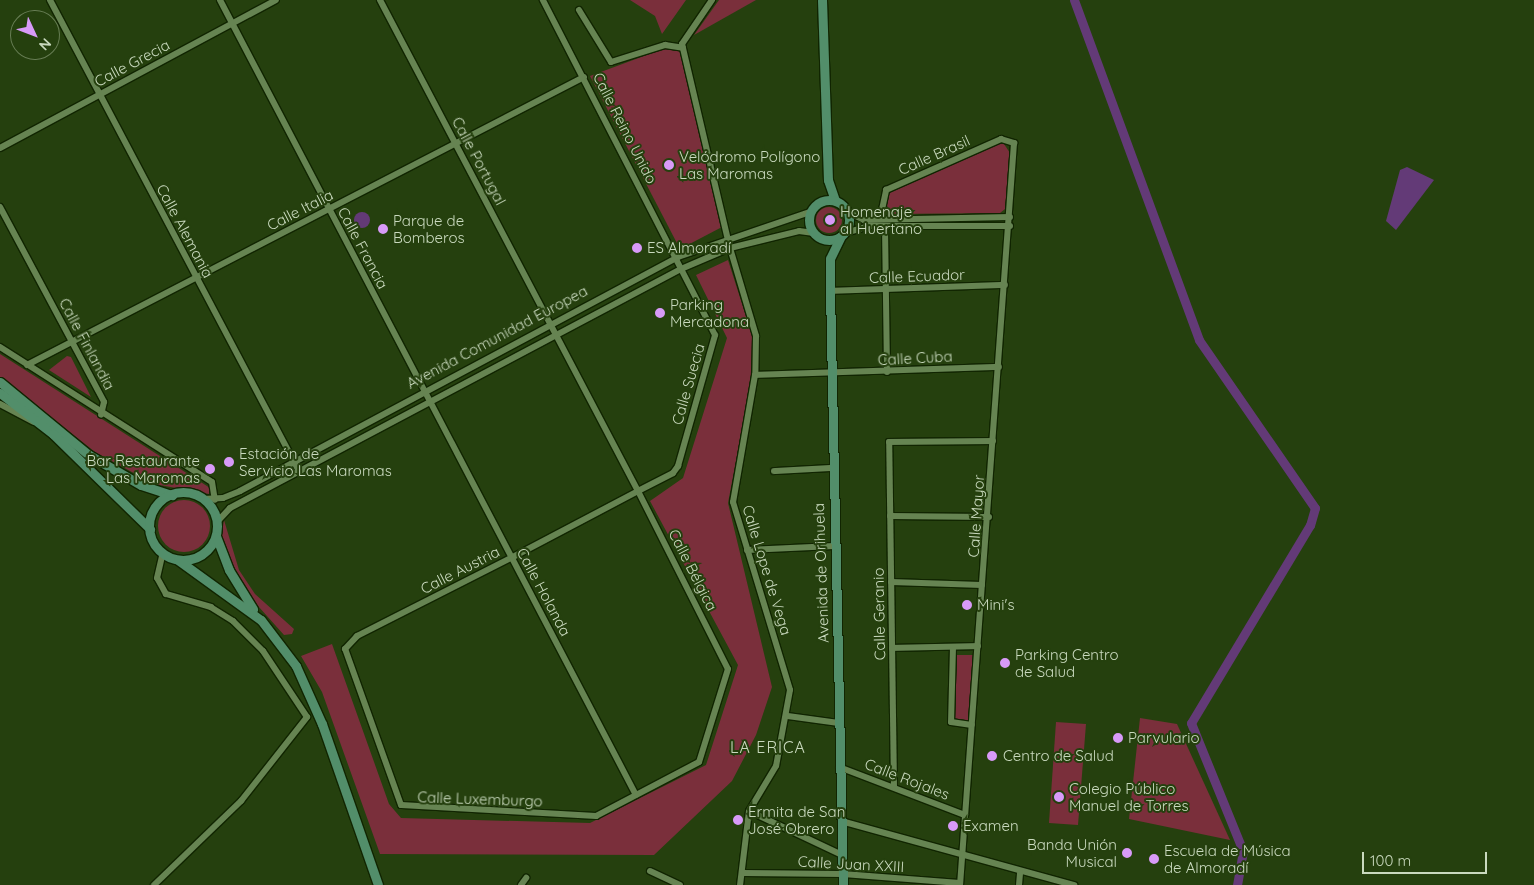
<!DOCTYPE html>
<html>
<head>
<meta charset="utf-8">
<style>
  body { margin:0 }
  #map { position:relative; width:1534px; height:885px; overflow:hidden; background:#25400e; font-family:Quicksand,sans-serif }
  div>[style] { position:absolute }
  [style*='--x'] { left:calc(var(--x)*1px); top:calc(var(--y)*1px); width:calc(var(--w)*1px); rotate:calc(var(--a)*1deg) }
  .green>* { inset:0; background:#7a2f3b }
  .round { border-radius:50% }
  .water>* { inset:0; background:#633a77 }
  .canal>* { height:9px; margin:-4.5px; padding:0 4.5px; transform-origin:4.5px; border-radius:4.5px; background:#633a77 }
  .roads { filter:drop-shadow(1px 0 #112501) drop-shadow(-1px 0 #112501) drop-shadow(0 1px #112501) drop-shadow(0 -1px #112501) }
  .minor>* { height:6px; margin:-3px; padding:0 3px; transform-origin:3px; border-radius:3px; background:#668452 }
  .secondary>* { height:9px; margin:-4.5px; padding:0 4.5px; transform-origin:4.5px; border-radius:4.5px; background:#528e6a }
  .secondary>.ring { margin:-4.5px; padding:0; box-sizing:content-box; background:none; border:9px solid #528e6a; border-radius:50% }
  .dots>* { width:14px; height:14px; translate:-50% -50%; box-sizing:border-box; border:2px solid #25400e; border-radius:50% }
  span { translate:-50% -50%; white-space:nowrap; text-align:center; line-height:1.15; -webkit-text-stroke:4px #25400e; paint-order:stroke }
  .street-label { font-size:15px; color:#c9d9be }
  .poi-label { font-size:15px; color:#c9d9be }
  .left { translate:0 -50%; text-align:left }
  .right { translate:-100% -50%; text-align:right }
  .neighbourhood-label { font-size:16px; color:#c9d9be; letter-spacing:1px }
  .north { position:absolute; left:10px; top:10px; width:50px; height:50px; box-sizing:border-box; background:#25400e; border:1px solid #677d54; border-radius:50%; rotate:133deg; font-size:14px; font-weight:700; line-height:20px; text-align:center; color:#c9d9be }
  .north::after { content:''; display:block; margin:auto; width:18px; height:22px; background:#d89af8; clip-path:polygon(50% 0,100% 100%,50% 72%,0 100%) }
  .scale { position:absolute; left:1362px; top:852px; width:125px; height:22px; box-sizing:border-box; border:2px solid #c9d9be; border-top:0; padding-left:6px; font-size:15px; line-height:18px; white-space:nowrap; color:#c9d9be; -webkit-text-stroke:4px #25400e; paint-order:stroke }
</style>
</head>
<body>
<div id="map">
  <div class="green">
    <i style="clip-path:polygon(630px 0,686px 0,662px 34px,655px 16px)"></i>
    <i style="clip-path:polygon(719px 0,756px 0,694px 35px)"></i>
    <i style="clip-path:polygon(679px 43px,722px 227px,680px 249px,590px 76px)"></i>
    <i style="clip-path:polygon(997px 144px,1004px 144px,1010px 153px,1005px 209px,1000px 213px,890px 214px,885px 199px,889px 193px)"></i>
    <i class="round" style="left:816px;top:207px;width:26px;height:26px"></i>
    <i style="clip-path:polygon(728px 260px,752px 335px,752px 376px,728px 503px,772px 687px,756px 735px,732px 781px,654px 855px,380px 854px,322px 692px,301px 656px,332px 644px,389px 804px,401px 818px,590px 823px,706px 765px,738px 665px,650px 501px,683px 478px,727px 338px,696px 275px)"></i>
    <i style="clip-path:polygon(0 354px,210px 488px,209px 494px,154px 484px,95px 452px,0 377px)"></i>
    <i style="clip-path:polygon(67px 356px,71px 357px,91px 397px,49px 370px)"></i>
    <i class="round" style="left:158px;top:500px;width:52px;height:52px"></i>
    <i style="clip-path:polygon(224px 520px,239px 570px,255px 594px,294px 629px,292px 634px,284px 635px,250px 597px,230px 564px,221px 539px)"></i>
    <i style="clip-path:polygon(957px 655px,974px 655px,968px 721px,954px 719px)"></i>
    <i style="clip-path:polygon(1140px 718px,1177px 724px,1230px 840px,1129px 819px)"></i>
    <i style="clip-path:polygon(1056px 722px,1086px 724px,1078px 825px,1049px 823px)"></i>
  </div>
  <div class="water">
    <i style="clip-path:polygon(1407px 167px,1434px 180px,1396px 230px,1386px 221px,1400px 170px)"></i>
    <i class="round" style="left:354px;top:212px;width:16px;height:16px"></i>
  </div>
  <div class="canal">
    <i style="--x:1074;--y:0;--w:362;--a:69.8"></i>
    <i style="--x:1199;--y:340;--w:204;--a:55.4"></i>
    <i style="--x:1315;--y:508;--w:18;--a:106"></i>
    <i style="--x:1310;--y:525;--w:231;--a:121"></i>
    <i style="--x:1191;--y:723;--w:138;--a:67.9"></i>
    <i style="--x:1243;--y:851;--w:35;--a:100"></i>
  </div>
  <div class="roads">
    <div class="minor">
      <i style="--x:50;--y:0;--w:535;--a:62.14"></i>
      <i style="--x:220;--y:0;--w:897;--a:62.38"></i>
      <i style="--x:380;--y:0;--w:555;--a:62.28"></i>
      <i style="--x:638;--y:491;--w:199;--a:63.2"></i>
      <i style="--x:728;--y:669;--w:97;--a:107.3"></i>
      <i style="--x:699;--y:762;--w:116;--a:152.3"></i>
      <i style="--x:596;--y:816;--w:195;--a:-176.8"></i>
      <i style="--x:401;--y:805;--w:166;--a:-109.7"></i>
      <i style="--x:345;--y:649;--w:18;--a:-47"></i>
      <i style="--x:357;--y:636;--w:173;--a:-26.9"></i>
      <i style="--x:511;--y:558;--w:144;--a:-27.8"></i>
      <i style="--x:638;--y:491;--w:39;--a:-27"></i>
      <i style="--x:673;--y:473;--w:9;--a:-54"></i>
      <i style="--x:678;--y:466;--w:136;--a:-74.2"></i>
      <i style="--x:715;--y:335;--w:377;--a:-117.2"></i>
      <i style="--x:712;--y:0;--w:53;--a:124.3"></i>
      <i style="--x:682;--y:44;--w:210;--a:76.8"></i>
      <i style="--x:730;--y:248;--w:92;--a:73.5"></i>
      <i style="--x:756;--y:336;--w:39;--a:91"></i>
      <i style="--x:755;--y:375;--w:129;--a:99.8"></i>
      <i style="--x:733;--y:502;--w:196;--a:73.1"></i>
      <i style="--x:790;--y:690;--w:77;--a:100.4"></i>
      <i style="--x:776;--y:766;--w:52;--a:121"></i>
      <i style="--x:749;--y:811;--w:75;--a:96.9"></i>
      <i style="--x:579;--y:10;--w:61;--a:58.4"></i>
      <i style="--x:611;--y:62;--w:57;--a:-17.5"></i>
      <i style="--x:665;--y:45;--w:18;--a:9"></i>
      <i style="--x:0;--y:148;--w:313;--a:-28.2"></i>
      <i style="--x:0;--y:207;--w:221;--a:61.9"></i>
      <i style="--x:104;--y:402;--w:13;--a:103"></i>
      <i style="--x:848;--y:212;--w:18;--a:27"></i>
      <i style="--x:864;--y:220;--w:146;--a:-1.2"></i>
      <i style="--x:880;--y:219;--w:30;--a:-78"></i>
      <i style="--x:886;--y:190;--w:126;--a:-23.9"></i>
      <i style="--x:1001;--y:139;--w:14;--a:17"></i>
      <i style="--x:1014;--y:143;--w:744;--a:94.16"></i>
      <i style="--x:885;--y:227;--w:145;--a:89.2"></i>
      <i style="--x:845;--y:233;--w:25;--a:-16"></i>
      <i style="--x:869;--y:226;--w:141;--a:0"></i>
      <i style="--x:830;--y:291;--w:175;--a:-2"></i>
      <i style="--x:0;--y:347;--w:251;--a:32.5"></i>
      <i style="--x:212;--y:482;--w:18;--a:81"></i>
      <i style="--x:27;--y:365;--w:627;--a:-27.34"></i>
      <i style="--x:755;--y:375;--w:244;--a:-1.9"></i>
      <i style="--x:0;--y:404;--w:38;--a:28"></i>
      <i style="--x:774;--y:471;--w:58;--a:-3"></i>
      <i style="--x:203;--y:499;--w:20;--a:-3"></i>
      <i style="--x:223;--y:498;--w:18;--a:-22"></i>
      <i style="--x:240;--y:491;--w:497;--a:-28.1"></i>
      <i style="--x:678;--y:257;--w:139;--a:-18.8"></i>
      <i style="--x:890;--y:516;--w:99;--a:0.6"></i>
      <i style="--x:217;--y:522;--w:19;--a:-47"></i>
      <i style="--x:230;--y:508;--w:510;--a:-27.92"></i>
      <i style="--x:681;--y:269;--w:53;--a:-23.2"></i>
      <i style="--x:730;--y:248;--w:71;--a:-13.8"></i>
      <i style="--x:799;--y:231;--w:15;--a:8"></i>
      <i style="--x:747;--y:550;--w:87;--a:-2.6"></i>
      <i style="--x:891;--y:582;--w:91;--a:1.9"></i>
      <i style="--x:953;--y:647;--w:75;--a:91.5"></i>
      <i style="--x:951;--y:722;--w:21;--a:8"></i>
      <i style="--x:892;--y:648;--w:86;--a:-1.3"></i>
      <i style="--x:787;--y:716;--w:51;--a:7.8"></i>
      <i style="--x:839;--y:767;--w:135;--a:20.9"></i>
      <i style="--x:894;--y:786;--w:344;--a:-90.8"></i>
      <i style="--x:889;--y:442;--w:104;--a:-0.6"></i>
      <i style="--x:749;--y:811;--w:103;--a:25.3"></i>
      <i style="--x:841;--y:821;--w:242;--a:15.4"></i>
      <i style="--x:650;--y:871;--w:33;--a:25"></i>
      <i style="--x:742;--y:873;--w:101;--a:0.6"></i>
      <i style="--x:843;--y:874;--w:117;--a:4.4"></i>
      <i style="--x:154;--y:885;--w:121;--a:-44"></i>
      <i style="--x:241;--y:801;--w:107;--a:-51.8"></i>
      <i style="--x:307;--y:717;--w:79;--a:-123.7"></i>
      <i style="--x:263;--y:651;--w:42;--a:-135"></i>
      <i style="--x:233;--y:621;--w:26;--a:-148"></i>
      <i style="--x:211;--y:607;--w:47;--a:-163.9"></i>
      <i style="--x:166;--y:594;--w:18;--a:-119"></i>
      <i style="--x:157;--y:578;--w:26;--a:-77"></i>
      <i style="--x:521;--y:885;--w:9;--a:-54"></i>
      <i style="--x:1019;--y:885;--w:12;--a:-85"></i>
    </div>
    <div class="secondary">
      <i style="--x:822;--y:0;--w:180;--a:88.1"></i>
      <i style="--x:828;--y:180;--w:21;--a:71"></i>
      <i class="ring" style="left:809px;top:200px;width:31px;height:31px"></i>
      <i style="--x:841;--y:236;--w:25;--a:116"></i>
      <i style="--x:830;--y:259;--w:32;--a:90"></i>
      <i style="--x:830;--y:291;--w:594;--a:88.75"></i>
      <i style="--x:0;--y:382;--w:115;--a:39.4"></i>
      <i style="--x:89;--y:455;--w:60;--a:30"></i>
      <i style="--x:141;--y:485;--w:33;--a:18"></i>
      <i style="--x:0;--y:393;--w:67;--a:37.7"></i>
      <i style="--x:53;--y:434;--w:136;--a:44.4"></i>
      <i class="ring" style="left:149px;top:492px;width:59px;height:59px"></i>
      <i style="--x:216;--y:536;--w:36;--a:69"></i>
      <i style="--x:229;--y:570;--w:46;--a:58.4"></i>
      <i style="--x:178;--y:560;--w:102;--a:35.9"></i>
      <i style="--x:261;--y:620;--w:58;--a:52.7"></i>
      <i style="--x:296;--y:666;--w:64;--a:65.9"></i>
      <i style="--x:322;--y:724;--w:170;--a:70.8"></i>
    </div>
  </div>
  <div class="dots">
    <i style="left:669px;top:165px;background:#d89af8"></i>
    <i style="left:830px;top:220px;background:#d89af8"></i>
    <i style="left:383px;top:229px;background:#d89af8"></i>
    <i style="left:637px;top:248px;background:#d89af8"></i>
    <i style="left:660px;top:313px;background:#d89af8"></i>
    <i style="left:229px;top:462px;background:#d89af8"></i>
    <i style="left:210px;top:469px;background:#d89af8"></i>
    <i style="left:967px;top:605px;background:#d89af8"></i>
    <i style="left:1005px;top:663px;background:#d89af8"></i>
    <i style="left:1118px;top:738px;background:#d89af8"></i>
    <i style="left:992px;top:756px;background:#d89af8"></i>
    <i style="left:1059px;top:797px;background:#d89af8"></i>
    <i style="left:738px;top:820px;background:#d89af8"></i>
    <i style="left:953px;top:826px;background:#d89af8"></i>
    <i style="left:1127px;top:853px;background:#d89af8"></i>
    <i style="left:1154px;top:859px;background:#d89af8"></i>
  </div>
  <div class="street-label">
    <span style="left:132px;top:63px;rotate:-28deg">Calle Grecia</span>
    <span style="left:625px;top:128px;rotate:63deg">Calle Reino Unido</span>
    <span style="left:934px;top:155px;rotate:-24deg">Calle Brasil</span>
    <span style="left:479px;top:161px;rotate:62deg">Calle Portugal</span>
    <span style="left:300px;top:210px;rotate:-27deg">Calle Italia</span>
    <span style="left:185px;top:231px;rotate:62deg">Calle Alemania</span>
    <span style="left:363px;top:248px;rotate:62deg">Calle Francia</span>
    <span style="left:917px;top:276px;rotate:-2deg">Calle Ecuador</span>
    <span style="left:497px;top:337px;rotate:-28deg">Avenida Comunidad Europea</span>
    <span style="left:87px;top:344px;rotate:62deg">Calle Finlandia</span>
    <span style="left:915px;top:358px;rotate:-3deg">Calle Cuba</span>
    <span style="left:688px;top:384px;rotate:-74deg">Calle Suecia</span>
    <span style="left:976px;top:516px;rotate:-86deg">Calle Mayor</span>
    <span style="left:460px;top:570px;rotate:-27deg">Calle Austria</span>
    <span style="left:693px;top:570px;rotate:63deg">Calle Bélgica</span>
    <span style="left:767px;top:570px;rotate:73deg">Calle Lope de Vega</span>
    <span style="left:821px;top:573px;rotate:-92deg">Avenida de Orihuela</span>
    <span style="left:544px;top:592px;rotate:62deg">Calle Holanda</span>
    <span style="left:879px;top:614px;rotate:-91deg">Calle Geranio</span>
    <span style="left:907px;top:779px;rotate:21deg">Calle Rojales</span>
    <span style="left:480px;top:799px;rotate:2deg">Calle Luxemburgo</span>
    <span style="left:851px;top:864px;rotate:3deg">Calle Juan XXIII</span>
  </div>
  <div class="poi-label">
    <span class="left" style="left:679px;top:165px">Velódromo Polígono<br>Las Maromas</span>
    <span class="left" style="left:840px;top:220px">Homenaje<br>al Huertano</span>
    <span class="left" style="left:393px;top:229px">Parque de<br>Bomberos</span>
    <span class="left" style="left:647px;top:248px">ES Almoradí</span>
    <span class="left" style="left:670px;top:313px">Parking<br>Mercadona</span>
    <span class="left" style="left:239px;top:462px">Estación de<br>Servicio Las Maromas</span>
    <span class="right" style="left:200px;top:469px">Bar Restaurante<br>Las Maromas</span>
    <span class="left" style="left:977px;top:605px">Mini's</span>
    <span class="left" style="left:1015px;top:663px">Parking Centro<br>de Salud</span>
    <span class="left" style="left:1128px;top:738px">Parvulario</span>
    <span class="left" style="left:1003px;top:756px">Centro de Salud</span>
    <span class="left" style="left:1069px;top:797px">Colegio Público<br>Manuel de Torres</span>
    <span class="left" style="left:748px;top:820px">Ermita de San<br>José Obrero</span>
    <span class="left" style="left:963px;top:826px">Examen</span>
    <span class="right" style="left:1117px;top:853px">Banda Unión<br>Musical</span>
    <span class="left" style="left:1164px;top:859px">Escuela de Música<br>de Almoradí</span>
  </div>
  <div class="neighbourhood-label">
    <span style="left:768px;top:747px">LA ERICA</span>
  </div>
  <div class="north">N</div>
  <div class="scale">100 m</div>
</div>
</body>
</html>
